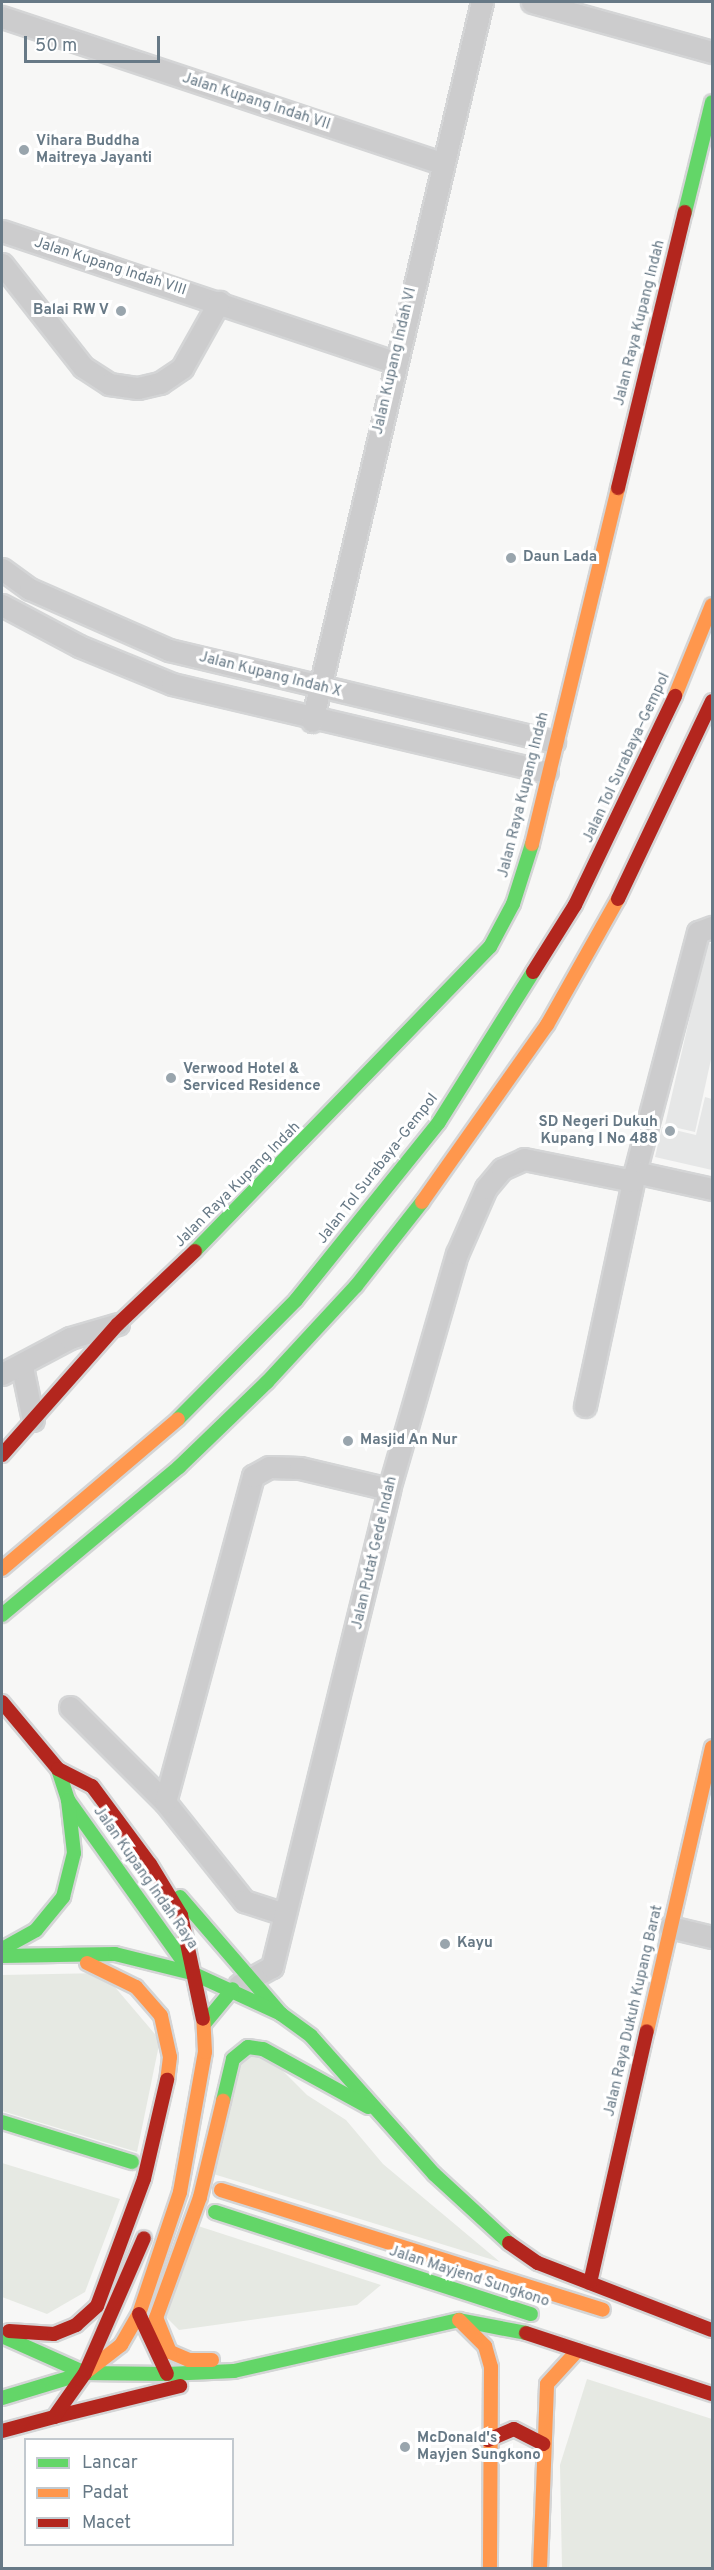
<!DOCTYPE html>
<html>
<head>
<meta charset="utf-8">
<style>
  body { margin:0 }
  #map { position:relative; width:714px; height:2570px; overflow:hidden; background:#f7f7f6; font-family:Overpass,sans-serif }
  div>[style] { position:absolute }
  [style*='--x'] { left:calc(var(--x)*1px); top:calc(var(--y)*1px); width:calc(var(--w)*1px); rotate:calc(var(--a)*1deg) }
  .built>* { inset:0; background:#e6e7e7 }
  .green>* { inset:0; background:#e6e9e3 }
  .roads { filter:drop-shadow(2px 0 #d4d5d6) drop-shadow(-2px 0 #d4d5d6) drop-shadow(0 2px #d4d5d6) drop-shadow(0 -2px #d4d5d6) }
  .street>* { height:21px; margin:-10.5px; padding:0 10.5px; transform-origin:10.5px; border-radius:10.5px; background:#cccccd }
  .fast>* { height:14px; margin:-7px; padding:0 7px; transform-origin:7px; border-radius:7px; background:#63d668 }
  .slow>* { height:14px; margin:-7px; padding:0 7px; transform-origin:7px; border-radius:7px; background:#ff974d }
  .jam>* { height:14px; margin:-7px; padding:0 7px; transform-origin:7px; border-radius:7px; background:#b3261e }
  .dots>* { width:16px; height:16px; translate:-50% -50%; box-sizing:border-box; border:3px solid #fff; border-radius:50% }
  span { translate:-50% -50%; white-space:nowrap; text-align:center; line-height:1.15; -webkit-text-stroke:6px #fff; paint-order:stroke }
  .street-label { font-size:15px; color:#677986 }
  .poi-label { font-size:15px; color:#677986; font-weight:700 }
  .left { translate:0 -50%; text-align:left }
  .right { translate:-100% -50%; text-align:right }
  .frame { position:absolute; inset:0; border:3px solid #677986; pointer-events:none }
  .legend { position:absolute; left:24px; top:2438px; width:210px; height:108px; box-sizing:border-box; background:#fff; border:2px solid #c2c9cf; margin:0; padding:8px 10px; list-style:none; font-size:18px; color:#677986 }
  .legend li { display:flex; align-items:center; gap:12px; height:30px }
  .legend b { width:30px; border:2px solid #c2c9cf }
  .scale { position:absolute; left:24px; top:36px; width:136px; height:27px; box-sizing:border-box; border:3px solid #677986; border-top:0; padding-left:8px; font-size:18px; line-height:21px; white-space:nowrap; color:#677986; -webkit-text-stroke:4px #fff; paint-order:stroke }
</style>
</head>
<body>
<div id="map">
  <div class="built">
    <i style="clip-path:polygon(707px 942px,712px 944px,712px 1055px,695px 1132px,665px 1125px)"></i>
    <i style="clip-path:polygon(705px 1097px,712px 1099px,712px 1170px,655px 1157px,662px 1127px,696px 1135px)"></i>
  </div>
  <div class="green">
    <i style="clip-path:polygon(103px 1973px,160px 2040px,137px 2152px,2px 2111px,2px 1975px)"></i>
    <i style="clip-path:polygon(264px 2052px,307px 2095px,346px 2120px,383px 2164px,500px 2262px,210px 2173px,236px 2058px)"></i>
    <i style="clip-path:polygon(2px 2163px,120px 2199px,85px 2292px,47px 2314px,2px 2297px)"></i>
    <i style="clip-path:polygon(195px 2225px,381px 2285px,357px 2305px,179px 2330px,166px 2317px)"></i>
    <i style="clip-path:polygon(587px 2379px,712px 2419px,712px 2568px,562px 2568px,560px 2465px)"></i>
  </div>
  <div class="roads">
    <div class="street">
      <i style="--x:532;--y:2;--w:187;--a:15.5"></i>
      <i style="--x:2;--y:17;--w:464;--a:18.4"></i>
      <i style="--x:2;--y:231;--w:413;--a:18.5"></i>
      <i style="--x:2;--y:264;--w:131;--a:51.8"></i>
      <i style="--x:83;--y:367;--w:31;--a:33"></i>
      <i style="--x:109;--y:384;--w:29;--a:8"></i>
      <i style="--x:138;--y:388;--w:23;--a:-13"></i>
      <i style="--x:160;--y:383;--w:27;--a:-34"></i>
      <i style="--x:182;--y:368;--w:76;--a:-60.7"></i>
      <i style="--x:2;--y:569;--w:34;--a:36"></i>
      <i style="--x:30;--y:589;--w:152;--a:23.7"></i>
      <i style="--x:169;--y:650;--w:396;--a:13.4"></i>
      <i style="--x:2;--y:605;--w:87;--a:28"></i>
      <i style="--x:79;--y:646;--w:100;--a:22.2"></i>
      <i style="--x:172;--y:684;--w:385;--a:13.2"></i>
      <i style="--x:312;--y:721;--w:739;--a:-76.7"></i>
      <i style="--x:635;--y:1172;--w:248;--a:-75.3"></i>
      <i style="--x:698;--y:932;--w:15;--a:-20"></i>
      <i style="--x:22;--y:1367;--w:54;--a:78.3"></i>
      <i style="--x:2;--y:1374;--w:77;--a:-27.9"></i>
      <i style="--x:70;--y:1338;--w:50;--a:-16.3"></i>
      <i style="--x:585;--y:1406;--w:239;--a:-77.9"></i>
      <i style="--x:635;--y:1172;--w:79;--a:12.4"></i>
      <i style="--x:70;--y:1707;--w:134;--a:45"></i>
      <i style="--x:165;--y:1802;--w:127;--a:51.4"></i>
      <i style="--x:244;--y:1901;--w:42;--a:18"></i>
      <i style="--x:165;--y:1802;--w:338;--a:-74.9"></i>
      <i style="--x:253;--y:1476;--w:18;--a:-29"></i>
      <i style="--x:269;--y:1467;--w:31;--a:2"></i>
      <i style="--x:300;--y:1468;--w:91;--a:13.3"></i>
      <i style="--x:670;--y:1927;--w:43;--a:13.4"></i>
      <i style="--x:239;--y:1985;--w:38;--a:-29"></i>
      <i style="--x:272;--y:1967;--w:492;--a:-76.2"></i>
      <i style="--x:389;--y:1489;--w:245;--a:-73.9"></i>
      <i style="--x:457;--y:1254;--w:72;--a:-66.3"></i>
      <i style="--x:486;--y:1188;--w:25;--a:-50"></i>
      <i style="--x:502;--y:1169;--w:24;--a:-24"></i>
      <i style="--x:524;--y:1159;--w:111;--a:11.4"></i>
    </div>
    <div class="fast">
      <i style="--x:685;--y:212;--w:113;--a:-76.2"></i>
      <i style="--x:195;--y:1251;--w:424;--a:-45.9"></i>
      <i style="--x:490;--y:947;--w:49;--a:-61.9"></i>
      <i style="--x:513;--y:904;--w:63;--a:-72.4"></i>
      <i style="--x:178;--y:1419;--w:168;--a:-45.2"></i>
      <i style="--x:296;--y:1300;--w:228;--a:-51.2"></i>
      <i style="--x:439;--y:1122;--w:177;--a:-57.9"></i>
      <i style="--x:2;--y:1615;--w:231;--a:-39.9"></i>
      <i style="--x:179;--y:1467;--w:122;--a:-44"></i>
      <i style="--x:267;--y:1382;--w:131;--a:-47.2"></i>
      <i style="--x:356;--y:1286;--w:107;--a:-51.8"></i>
      <i style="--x:58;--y:1769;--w:33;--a:72"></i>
      <i style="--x:68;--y:1800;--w:210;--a:54.5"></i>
      <i style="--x:180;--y:1897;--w:155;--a:49.2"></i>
      <i style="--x:2;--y:1949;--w:39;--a:-29"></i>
      <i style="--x:36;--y:1930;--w:43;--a:-50.7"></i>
      <i style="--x:63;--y:1897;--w:45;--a:-76"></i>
      <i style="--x:74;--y:1853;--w:53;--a:-96.5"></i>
      <i style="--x:2;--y:1956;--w:113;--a:-1"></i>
      <i style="--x:115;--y:1954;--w:79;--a:13.9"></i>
      <i style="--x:192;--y:1973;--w:98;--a:24.7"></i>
      <i style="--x:281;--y:2014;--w:37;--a:36"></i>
      <i style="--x:311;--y:2036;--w:185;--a:48.3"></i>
      <i style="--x:434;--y:2174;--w:102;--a:42.6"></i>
      <i style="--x:204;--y:2024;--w:45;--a:-50.4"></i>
      <i style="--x:223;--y:2101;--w:43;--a:-76.6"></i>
      <i style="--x:233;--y:2059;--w:19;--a:-39"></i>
      <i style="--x:248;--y:2047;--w:15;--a:8"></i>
      <i style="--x:263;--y:2049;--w:120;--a:28.9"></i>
      <i style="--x:2;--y:2122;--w:136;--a:17.1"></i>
      <i style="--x:215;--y:2212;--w:332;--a:17.9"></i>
      <i style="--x:2;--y:2336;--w:91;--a:24"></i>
      <i style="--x:85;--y:2373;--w:82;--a:0.7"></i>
      <i style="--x:167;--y:2374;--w:67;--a:-2.6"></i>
      <i style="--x:234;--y:2371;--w:231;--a:-12.8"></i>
      <i style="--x:459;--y:2320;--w:68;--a:11"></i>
      <i style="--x:2;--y:2398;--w:87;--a:-16.8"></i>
    </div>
    <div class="slow">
      <i style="--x:675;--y:696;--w:98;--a:-67.9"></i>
      <i style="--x:532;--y:844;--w:366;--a:-76.4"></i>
      <i style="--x:422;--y:1202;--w:217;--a:-54.8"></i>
      <i style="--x:547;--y:1025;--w:145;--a:-60.6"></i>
      <i style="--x:2;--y:1569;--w:231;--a:-40.4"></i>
      <i style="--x:87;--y:1963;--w:55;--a:26.1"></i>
      <i style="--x:136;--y:1987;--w:38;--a:49"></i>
      <i style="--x:161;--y:2016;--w:42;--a:77.6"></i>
      <i style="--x:170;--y:2057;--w:23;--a:97"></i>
      <i style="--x:647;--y:2031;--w:291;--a:-77.1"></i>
      <i style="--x:221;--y:2190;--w:400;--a:17.4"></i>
      <i style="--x:459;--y:2320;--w:37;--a:45"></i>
      <i style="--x:485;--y:2346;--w:22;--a:74"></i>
      <i style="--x:491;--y:2367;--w:201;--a:90.3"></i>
      <i style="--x:212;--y:2360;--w:23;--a:180"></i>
      <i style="--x:189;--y:2360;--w:21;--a:-157"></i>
      <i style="--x:170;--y:2352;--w:37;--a:-112"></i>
      <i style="--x:156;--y:2318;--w:129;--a:-70"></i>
      <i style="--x:200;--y:2197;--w:99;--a:-76.5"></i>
      <i style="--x:85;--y:2373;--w:46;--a:-37.9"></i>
      <i style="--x:121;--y:2345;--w:36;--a:-60"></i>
      <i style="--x:139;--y:2314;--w:129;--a:-71.4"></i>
      <i style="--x:180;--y:2192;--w:142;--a:-79.9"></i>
      <i style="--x:205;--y:2052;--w:33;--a:-93"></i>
      <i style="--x:540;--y:2568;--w:184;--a:-87.8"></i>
      <i style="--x:547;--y:2384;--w:46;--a:-47.6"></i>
    </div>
    <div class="jam">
      <i style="--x:618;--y:488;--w:284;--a:-76.4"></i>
      <i style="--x:618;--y:899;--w:219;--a:-64.6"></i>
      <i style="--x:533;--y:972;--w:79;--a:-57.9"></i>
      <i style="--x:575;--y:905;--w:232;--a:-64.4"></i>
      <i style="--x:2;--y:1455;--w:175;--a:-48.5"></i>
      <i style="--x:118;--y:1324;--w:106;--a:-43.5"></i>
      <i style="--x:2;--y:1702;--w:87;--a:50.1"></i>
      <i style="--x:58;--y:1769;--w:38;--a:27"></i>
      <i style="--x:92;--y:1786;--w:97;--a:53.4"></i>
      <i style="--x:150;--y:1864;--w:60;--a:58.7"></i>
      <i style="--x:181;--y:1915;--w:106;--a:78.1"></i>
      <i style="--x:509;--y:2243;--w:35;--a:35"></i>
      <i style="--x:538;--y:2263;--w:186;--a:21.1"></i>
      <i style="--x:590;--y:2283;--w:258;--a:-77.3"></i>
      <i style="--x:139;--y:2314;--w:66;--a:65"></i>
      <i style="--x:9;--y:2331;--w:45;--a:3.8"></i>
      <i style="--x:54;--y:2334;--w:24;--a:-22"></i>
      <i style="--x:76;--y:2325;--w:28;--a:-42"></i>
      <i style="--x:97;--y:2306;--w:135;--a:-69.7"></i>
      <i style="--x:144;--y:2179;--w:102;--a:-76.9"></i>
      <i style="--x:526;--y:2333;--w:196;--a:18.2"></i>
      <i style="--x:54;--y:2417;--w:130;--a:-13.8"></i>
      <i style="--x:2;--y:2431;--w:54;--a:-15.1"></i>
      <i style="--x:54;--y:2417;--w:54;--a:-54.8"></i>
      <i style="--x:85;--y:2373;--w:147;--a:-66.4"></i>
      <i style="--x:488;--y:2440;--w:28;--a:-23"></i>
      <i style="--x:514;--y:2429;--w:33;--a:27"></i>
    </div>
  </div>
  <div class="dots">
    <i style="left:24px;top:150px;background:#99a5ad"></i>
    <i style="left:121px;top:311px;background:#99a5ad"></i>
    <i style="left:511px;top:558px;background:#99a5ad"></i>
    <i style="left:171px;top:1078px;background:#99a5ad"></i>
    <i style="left:670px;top:1131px;background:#99a5ad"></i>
    <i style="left:348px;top:1441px;background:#99a5ad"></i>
    <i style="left:445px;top:1944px;background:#99a5ad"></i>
    <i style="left:405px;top:2447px;background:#99a5ad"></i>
  </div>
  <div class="street-label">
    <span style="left:256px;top:102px;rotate:18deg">Jalan Kupang Indah VII</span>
    <span style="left:110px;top:267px;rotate:18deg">Jalan Kupang Indah VIII</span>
    <span style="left:640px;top:323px;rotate:-76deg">Jalan Raya Kupang Indah</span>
    <span style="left:395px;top:361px;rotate:-77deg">Jalan Kupang Indah VI</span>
    <span style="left:270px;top:675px;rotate:14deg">Jalan Kupang Indah X</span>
    <span style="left:627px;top:758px;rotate:-65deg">Jalan Tol Surabaya–Gempol</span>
    <span style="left:524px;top:795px;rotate:-76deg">Jalan Raya Kupang Indah</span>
    <span style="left:378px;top:1169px;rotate:-52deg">Jalan Tol Surabaya–Gempol</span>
    <span style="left:238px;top:1185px;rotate:-45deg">Jalan Raya Kupang Indah</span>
    <span style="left:375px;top:1553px;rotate:-77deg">Jalan Putat Gede Indah</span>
    <span style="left:145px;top:1878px;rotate:55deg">Jalan Kupang Indah Raya</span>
    <span style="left:634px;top:2011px;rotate:-77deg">Jalan Raya Dukuh Kupang Barat</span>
    <span style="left:469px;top:2277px;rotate:18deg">Jalan Mayjend Sungkono</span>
  </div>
  <div class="poi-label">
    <span class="left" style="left:36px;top:150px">Vihara Buddha<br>Maitreya Jayanti</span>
    <span class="right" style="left:109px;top:311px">Balai RW V</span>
    <span class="left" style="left:523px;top:558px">Daun Lada</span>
    <span class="left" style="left:183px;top:1078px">Verwood Hotel &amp;<br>Serviced Residence</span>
    <span class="right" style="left:658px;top:1131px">SD Negeri Dukuh<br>Kupang I No 488</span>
    <span class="left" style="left:360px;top:1441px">Masjid An Nur</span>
    <span class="left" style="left:457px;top:1944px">Kayu</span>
    <span class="left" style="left:417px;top:2447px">McDonald's<br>Mayjen Sungkono</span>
  </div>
  <div class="frame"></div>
  <ul class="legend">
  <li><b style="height:8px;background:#63d668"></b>Lancar</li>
  <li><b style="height:8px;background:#ff974d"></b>Padat</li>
  <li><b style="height:8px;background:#b3261e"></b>Macet</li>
  </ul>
  <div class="scale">50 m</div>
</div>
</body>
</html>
